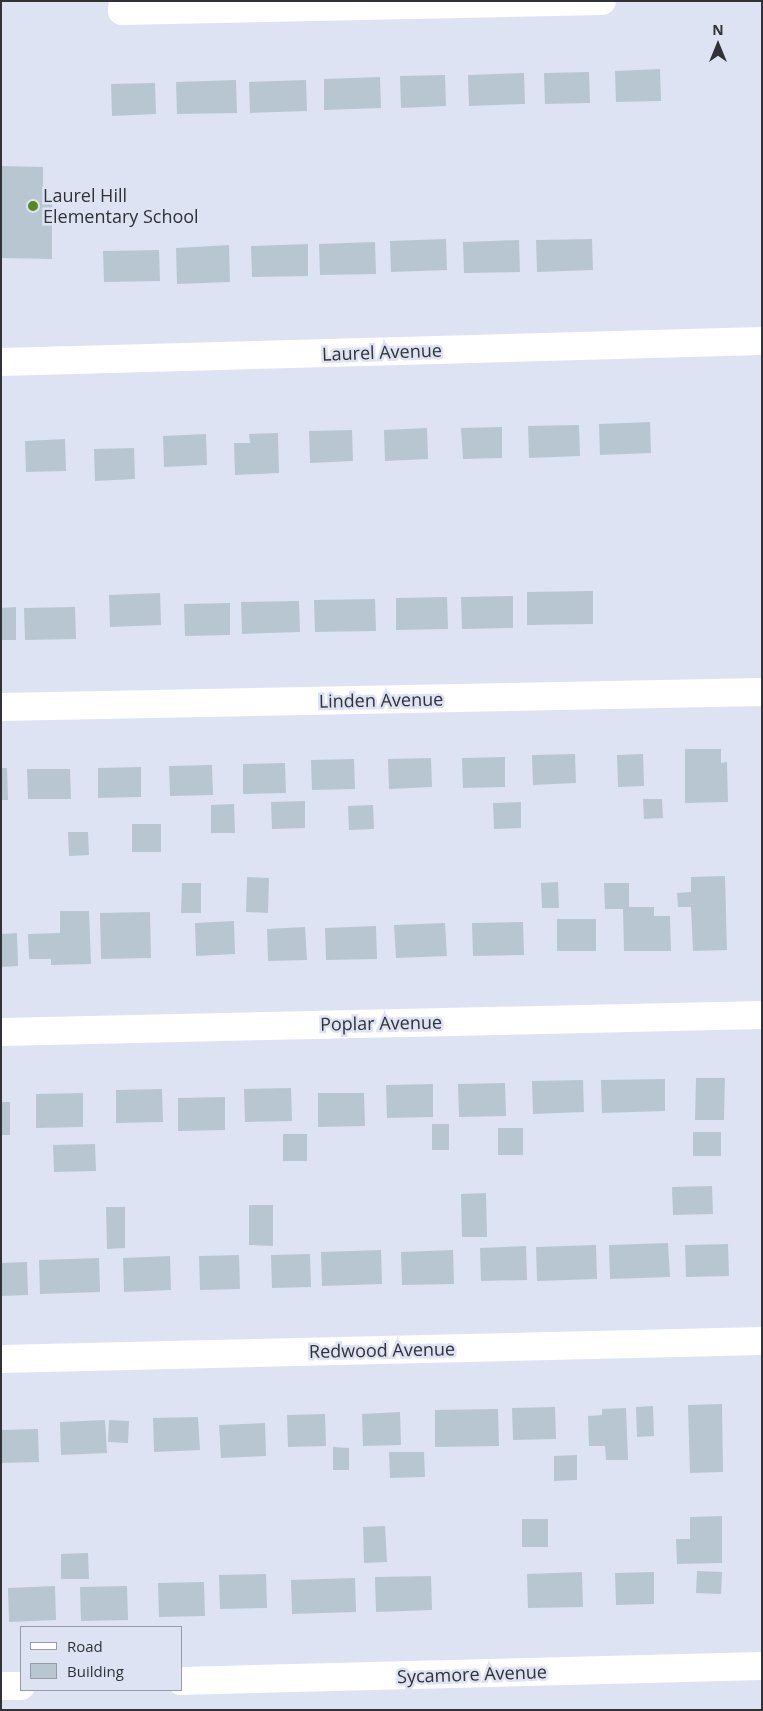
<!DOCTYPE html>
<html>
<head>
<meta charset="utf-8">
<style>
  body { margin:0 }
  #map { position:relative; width:763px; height:1711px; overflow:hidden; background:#dee3f3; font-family:"Open Sans",sans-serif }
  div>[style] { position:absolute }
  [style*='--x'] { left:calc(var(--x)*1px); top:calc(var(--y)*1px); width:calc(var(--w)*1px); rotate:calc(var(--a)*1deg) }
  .building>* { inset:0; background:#b8c6d2 }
  .minor>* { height:28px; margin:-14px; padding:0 14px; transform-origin:14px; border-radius:14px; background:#fff }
  .dots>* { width:14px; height:14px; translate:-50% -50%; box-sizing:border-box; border:2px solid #dee3f3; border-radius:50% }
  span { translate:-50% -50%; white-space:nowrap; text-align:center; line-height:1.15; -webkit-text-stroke:5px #dee3f3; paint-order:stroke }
  .poi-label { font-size:18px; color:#303238 }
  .left { translate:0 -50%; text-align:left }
  .street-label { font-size:18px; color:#303238 }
  .frame { position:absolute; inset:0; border:2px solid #303238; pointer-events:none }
  .legend { position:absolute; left:20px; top:1626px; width:162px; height:65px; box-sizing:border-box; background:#dee3f3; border:1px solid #989ca8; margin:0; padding:6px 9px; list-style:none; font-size:15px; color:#303238 }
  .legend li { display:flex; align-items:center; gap:10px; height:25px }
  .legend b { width:25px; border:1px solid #989ca8 }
  .north { position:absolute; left:693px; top:20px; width:50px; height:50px; -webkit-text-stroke:4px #dee3f3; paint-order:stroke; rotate:0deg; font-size:14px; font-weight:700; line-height:20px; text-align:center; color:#303238 }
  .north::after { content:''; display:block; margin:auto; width:18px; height:22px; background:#303238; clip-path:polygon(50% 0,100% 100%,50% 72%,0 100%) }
</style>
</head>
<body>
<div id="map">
  <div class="building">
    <i style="clip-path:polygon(660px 69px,661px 101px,616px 102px,615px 71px)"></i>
    <i style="clip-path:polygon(589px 72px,590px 103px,545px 104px,544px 73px)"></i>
    <i style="clip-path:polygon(524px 73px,525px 104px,469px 106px,468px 75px)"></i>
    <i style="clip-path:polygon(445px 75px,446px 106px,401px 108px,400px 76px)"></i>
    <i style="clip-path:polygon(380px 77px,381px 108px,324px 110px,324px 79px)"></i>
    <i style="clip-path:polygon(236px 80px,237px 113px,177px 114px,176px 82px)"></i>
    <i style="clip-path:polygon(306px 80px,307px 111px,250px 113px,249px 82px)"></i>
    <i style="clip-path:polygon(155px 83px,156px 114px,112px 116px,111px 84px)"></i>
    <i style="clip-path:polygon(1px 166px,43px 167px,43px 204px,52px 204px,52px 259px,1px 258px)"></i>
    <i style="clip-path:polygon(446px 239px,447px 270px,391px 272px,390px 241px)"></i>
    <i style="clip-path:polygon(592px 239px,593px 270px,537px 272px,536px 240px)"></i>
    <i style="clip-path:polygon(519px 240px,520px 272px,464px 273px,463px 242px)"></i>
    <i style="clip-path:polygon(375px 242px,376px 274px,320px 275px,319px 244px)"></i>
    <i style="clip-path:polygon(308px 244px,308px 276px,252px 277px,251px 246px)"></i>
    <i style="clip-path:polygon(229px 245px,230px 282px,177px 284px,176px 248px)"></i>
    <i style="clip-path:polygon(159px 250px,160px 281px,104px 282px,103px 251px)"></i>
    <i style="clip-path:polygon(650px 422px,651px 453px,600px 455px,599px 424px)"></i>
    <i style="clip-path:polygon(579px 425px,580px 456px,529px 458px,528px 426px)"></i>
    <i style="clip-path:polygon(502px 427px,502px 458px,463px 459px,461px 428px)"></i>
    <i style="clip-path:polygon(427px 428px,428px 459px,385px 461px,384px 430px)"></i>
    <i style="clip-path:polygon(352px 430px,353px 461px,310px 463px,309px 431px)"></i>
    <i style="clip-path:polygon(278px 433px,279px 473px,235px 475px,234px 443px,250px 443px,249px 434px)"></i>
    <i style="clip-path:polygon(206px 434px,207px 465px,164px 467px,163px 436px)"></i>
    <i style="clip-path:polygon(65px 439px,66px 471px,26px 472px,25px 441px)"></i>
    <i style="clip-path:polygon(134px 448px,135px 479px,95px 481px,94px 449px)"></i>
    <i style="clip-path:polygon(593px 591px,593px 624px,527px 625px,527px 592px)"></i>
    <i style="clip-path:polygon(160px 593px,161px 625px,110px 627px,109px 595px)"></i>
    <i style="clip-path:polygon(513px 596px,513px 628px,462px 629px,461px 597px)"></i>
    <i style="clip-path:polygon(447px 597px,448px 629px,396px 630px,396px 598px)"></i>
    <i style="clip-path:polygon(375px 599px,376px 631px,315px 632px,314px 600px)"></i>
    <i style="clip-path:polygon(299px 601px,300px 632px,242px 634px,241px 602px)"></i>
    <i style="clip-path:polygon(230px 603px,230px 635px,185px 636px,184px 604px)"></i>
    <i style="clip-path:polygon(16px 607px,16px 640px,1px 640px,1px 608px)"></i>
    <i style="clip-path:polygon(75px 607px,76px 639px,25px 640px,24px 608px)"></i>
    <i style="clip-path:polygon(685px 749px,721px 749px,721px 763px,727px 762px,728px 802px,685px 803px)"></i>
    <i style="clip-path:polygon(575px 754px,576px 783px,533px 785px,532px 755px)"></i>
    <i style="clip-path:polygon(643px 754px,644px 786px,618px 787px,617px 755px)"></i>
    <i style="clip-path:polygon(505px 757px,505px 787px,463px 788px,462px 758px)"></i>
    <i style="clip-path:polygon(431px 758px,432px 787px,389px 789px,388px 759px)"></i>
    <i style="clip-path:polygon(354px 759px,355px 789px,312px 790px,311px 760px)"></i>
    <i style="clip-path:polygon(285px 763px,286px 793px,243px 794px,243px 764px)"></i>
    <i style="clip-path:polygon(212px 765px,213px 795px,170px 796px,169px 766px)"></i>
    <i style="clip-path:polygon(141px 767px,141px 797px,98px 798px,98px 768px)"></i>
    <i style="clip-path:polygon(1px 768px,7px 768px,8px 800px,1px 800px)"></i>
    <i style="clip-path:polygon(27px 769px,70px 769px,71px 799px,28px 799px)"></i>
    <i style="clip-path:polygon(643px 799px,662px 799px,663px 818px,644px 819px)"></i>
    <i style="clip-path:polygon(305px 801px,305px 828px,272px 829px,271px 802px)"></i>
    <i style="clip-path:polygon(521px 802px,521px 828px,494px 829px,493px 803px)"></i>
    <i style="clip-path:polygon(234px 804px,235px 833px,211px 833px,211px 805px)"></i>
    <i style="clip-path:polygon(373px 805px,374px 829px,349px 830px,348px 806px)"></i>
    <i style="clip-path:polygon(132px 824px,161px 824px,161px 852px,132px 852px)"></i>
    <i style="clip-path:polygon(68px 832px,88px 832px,89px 855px,69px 856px)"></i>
    <i style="clip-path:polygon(725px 876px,727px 950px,693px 951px,691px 907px,678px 907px,677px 893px,691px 892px,691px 877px)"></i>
    <i style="clip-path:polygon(247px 877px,269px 878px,268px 913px,246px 912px)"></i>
    <i style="clip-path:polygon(558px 882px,559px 908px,542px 908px,541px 883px)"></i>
    <i style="clip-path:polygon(182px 883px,201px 883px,201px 913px,181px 913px)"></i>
    <i style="clip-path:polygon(604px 883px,629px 883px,629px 907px,654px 907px,654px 916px,670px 916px,671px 951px,624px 951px,623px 909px,605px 909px)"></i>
    <i style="clip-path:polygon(60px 911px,89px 911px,91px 964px,51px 965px,51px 959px,29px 959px,28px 934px,60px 933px)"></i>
    <i style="clip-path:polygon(150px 912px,151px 958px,101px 959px,100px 913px)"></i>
    <i style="clip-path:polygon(557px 919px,596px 919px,596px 951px,557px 951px)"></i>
    <i style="clip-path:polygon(234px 921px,235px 954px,196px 956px,195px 923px)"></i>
    <i style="clip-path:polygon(523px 922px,524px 955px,473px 956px,472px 923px)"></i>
    <i style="clip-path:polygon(445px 923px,447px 956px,396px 958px,394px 925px)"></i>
    <i style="clip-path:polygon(376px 926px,377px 959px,326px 960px,325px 928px)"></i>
    <i style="clip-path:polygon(305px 927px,307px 960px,268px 961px,267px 929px)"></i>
    <i style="clip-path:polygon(17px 933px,18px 966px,1px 967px,1px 934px)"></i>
    <i style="clip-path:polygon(696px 1078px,725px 1078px,724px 1120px,695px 1120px)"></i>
    <i style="clip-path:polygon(665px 1079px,665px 1111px,602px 1113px,601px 1080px)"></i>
    <i style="clip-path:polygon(583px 1080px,584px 1112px,533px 1114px,532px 1081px)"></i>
    <i style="clip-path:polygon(505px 1083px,506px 1116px,459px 1117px,458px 1084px)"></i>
    <i style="clip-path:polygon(433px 1084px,433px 1117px,387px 1118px,386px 1085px)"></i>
    <i style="clip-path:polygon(291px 1088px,292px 1121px,245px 1122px,244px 1089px)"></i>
    <i style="clip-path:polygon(162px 1089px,163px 1122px,116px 1123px,116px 1090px)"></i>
    <i style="clip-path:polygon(83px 1093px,83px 1127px,36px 1128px,36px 1094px)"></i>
    <i style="clip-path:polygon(318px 1093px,364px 1093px,365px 1126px,318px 1127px)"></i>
    <i style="clip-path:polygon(225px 1097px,225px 1130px,178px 1131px,178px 1098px)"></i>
    <i style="clip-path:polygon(1px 1102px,10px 1102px,10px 1135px,1px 1135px)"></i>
    <i style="clip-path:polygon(432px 1124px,449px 1124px,449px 1150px,432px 1150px)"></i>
    <i style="clip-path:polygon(498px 1128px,523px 1128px,523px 1155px,498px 1155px)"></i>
    <i style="clip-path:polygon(693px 1132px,721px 1132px,721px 1156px,693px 1156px)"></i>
    <i style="clip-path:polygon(283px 1134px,307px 1134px,307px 1161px,283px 1161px)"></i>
    <i style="clip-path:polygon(95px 1144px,96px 1171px,54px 1172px,53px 1145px)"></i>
    <i style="clip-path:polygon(712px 1186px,713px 1214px,673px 1215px,672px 1187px)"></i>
    <i style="clip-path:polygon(486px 1193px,487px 1237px,462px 1237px,461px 1194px)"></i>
    <i style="clip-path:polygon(249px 1205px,273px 1205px,273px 1246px,249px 1245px)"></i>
    <i style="clip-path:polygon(106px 1207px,125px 1207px,125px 1248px,107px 1249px)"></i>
    <i style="clip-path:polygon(668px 1243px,670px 1277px,610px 1279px,609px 1245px)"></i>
    <i style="clip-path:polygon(728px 1244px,729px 1276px,686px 1277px,685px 1245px)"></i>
    <i style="clip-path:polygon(596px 1245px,597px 1279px,537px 1281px,536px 1247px)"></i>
    <i style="clip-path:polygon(526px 1246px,527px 1280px,481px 1281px,480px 1248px)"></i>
    <i style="clip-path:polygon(381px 1250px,382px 1284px,322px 1286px,321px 1252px)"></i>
    <i style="clip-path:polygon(453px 1250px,454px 1284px,402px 1285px,401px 1252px)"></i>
    <i style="clip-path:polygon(310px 1254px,311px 1287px,272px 1288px,271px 1255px)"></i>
    <i style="clip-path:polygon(239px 1255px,240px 1289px,200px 1290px,199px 1256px)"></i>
    <i style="clip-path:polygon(170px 1256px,171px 1290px,124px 1292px,123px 1258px)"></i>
    <i style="clip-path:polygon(99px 1258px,100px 1292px,40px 1294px,39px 1260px)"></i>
    <i style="clip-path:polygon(27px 1262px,28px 1295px,1px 1296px,1px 1263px)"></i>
    <i style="clip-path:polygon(722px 1404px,723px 1472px,690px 1473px,688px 1405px)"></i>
    <i style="clip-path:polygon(653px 1406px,654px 1436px,637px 1437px,636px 1407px)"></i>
    <i style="clip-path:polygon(555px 1407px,556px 1439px,513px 1440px,512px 1408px)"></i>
    <i style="clip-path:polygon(626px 1408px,628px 1460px,606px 1460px,605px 1446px,589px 1446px,588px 1416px,602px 1415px,602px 1409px)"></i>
    <i style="clip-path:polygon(498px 1409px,499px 1446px,435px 1447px,435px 1410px)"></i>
    <i style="clip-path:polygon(400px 1412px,401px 1445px,363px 1446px,362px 1414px)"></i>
    <i style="clip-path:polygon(325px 1414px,326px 1446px,288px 1447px,287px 1415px)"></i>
    <i style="clip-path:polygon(198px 1417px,200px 1450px,154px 1452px,153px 1418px)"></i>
    <i style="clip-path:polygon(105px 1420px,107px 1453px,61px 1455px,60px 1422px)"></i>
    <i style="clip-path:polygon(109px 1420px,129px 1421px,128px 1443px,108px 1442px)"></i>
    <i style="clip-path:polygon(265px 1423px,266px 1456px,221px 1458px,219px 1425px)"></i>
    <i style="clip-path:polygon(38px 1429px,39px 1462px,1px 1463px,1px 1430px)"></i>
    <i style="clip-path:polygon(333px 1447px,349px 1448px,349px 1470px,333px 1470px)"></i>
    <i style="clip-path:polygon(389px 1452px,424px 1452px,425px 1477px,390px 1478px)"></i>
    <i style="clip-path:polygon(577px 1455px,577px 1480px,554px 1481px,554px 1456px)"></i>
    <i style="clip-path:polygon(722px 1516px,722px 1563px,677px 1564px,676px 1539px,690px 1539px,690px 1517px)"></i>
    <i style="clip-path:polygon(522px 1519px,548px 1519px,548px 1547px,522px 1547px)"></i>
    <i style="clip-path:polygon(385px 1526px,387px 1562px,364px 1563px,363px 1527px)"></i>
    <i style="clip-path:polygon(88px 1553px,89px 1579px,61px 1579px,61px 1554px)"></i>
    <i style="clip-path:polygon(697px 1571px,722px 1572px,721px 1594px,696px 1593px)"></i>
    <i style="clip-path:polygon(582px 1572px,583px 1607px,528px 1608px,527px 1574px)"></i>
    <i style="clip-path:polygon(654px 1572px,654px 1604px,616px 1605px,615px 1573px)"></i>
    <i style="clip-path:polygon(266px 1574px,267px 1608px,220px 1609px,219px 1575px)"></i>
    <i style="clip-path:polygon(431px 1576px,432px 1610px,376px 1612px,375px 1577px)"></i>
    <i style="clip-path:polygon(355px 1578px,356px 1612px,292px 1614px,291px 1580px)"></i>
    <i style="clip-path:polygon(204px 1582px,205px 1616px,159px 1617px,158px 1583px)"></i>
    <i style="clip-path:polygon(55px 1586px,56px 1620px,9px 1622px,8px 1588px)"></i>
    <i style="clip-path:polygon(127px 1586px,128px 1620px,81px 1621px,80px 1587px)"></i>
  </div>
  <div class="minor">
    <i style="--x:123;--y:1;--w:10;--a:96"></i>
    <i style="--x:122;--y:11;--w:480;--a:-1.2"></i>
    <i style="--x:1;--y:362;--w:761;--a:-1.58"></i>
    <i style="--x:1;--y:707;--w:761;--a:-1.13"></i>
    <i style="--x:1;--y:1032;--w:761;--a:-1.28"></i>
    <i style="--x:1;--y:1359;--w:761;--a:-1.35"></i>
    <i style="--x:181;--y:1681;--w:581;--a:-1.48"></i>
    <i style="--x:1;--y:1686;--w:20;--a:0"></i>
  </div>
  <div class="dots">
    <i style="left:33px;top:206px;background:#57881d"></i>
  </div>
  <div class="poi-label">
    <span class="left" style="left:43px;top:206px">Laurel Hill<br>Elementary School</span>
  </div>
  <div class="street-label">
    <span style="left:382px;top:352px;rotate:-2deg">Laurel Avenue</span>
    <span style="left:381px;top:700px;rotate:-1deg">Linden Avenue</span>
    <span style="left:381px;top:1023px;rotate:-1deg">Poplar Avenue</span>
    <span style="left:382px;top:1350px;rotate:-1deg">Redwood Avenue</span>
    <span style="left:472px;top:1674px;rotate:-2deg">Sycamore Avenue</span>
  </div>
  <div class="frame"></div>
  <ul class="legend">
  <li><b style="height:6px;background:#fff"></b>Road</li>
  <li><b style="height:14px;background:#b8c6d2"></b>Building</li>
  </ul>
  <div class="north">N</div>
</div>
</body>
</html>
